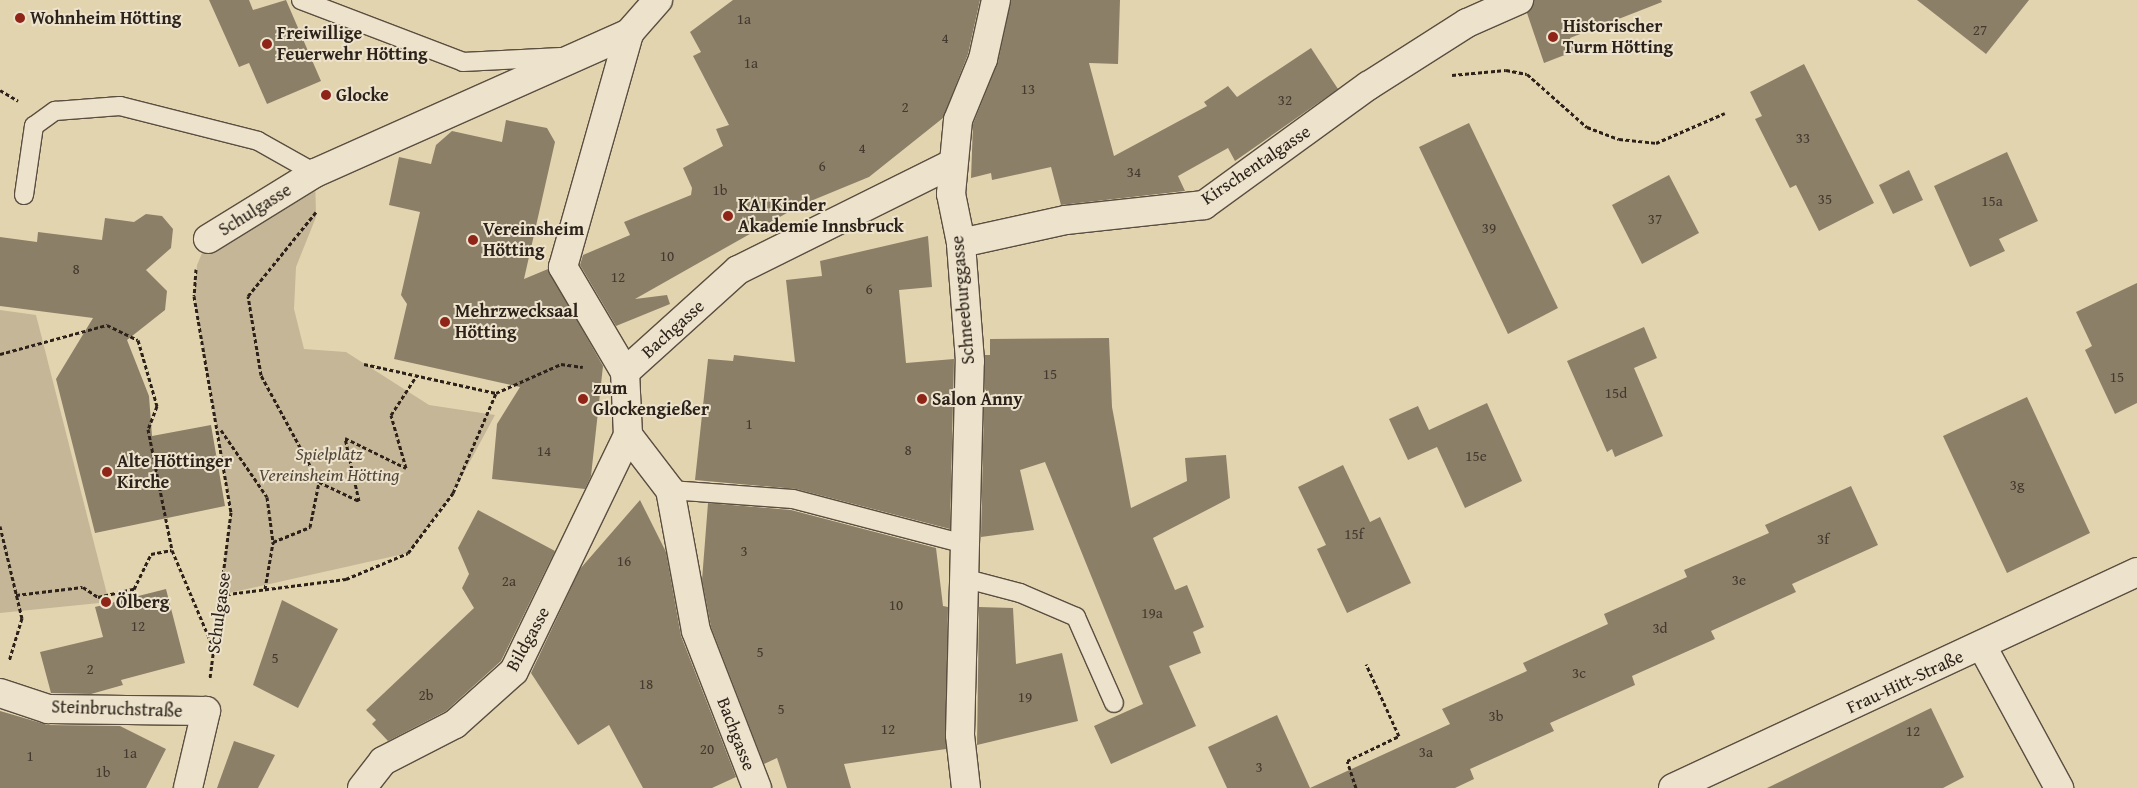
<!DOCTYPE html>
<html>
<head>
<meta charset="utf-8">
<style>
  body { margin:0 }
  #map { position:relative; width:2137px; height:788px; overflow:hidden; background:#e3d4b0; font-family:"Gentium Book Plus",serif }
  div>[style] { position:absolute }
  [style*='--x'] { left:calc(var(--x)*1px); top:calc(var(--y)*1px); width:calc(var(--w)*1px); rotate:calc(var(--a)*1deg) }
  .green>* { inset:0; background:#c4b696 }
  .building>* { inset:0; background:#8b7f68 }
  .path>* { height:3px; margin-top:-1.5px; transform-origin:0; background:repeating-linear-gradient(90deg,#2c221a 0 4px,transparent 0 6.5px) }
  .roads { filter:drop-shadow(1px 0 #5a4e40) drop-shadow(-1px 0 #5a4e40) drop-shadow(0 1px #5a4e40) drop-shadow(0 -1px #5a4e40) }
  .service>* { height:18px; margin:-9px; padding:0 9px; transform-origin:9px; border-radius:9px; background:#ede3cc }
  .minor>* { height:28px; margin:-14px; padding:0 14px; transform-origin:14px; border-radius:14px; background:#ede3cc }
  .tertiary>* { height:28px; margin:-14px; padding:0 14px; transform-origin:14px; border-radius:14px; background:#ede3cc }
  .dots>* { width:14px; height:14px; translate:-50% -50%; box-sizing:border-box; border:2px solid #ede3cc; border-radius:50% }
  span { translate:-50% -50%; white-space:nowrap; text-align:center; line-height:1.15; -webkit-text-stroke:4px #ede3cc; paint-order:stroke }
  .number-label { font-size:15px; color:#44392e }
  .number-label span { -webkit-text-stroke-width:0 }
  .poi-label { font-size:18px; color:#2c221a; font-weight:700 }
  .left { translate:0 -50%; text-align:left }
  .street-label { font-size:18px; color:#2c221a }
  .park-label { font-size:18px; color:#524739; font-style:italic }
</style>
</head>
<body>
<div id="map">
  <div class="green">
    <i style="clip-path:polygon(315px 173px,316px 217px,296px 267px,294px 309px,304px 349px,346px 352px,429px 405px,495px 415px,453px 493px,408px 553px,220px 595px,231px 512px,194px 296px,197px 265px,208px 239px)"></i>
    <i style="clip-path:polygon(0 310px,36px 315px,109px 602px,0 613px)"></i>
  </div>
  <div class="building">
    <i style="clip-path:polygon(209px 0,249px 0,253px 10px,286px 0,321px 81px,267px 104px,249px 63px,239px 67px)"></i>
    <i style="clip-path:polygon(733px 0,980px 0,968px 54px,943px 118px,869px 177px,801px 205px,635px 299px,667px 295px,670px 304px,616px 326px,580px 265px,583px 255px,630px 235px,624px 222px,691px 195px,692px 188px,683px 168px,723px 146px,716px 129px,729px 125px,693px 56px,701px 52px,690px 32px)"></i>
    <i style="clip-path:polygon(1011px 0,1120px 0,1118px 64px,1089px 63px,1114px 156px,1207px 106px,1204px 102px,1228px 86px,1237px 97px,1311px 48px,1338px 89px,1235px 161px,1228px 148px,1178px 176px,1185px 191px,1061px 205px,1051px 167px,992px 180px,991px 173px,971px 178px,973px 124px,998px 62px)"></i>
    <i style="clip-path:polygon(1534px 0,1661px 0,1662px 2px,1570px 38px,1575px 51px,1544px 63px,1527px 13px)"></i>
    <i style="clip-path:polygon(1917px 0,2029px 0,1986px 54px)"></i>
    <i style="clip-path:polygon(1804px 64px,1874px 203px,1819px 231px,1796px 185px,1790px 188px,1755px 119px,1762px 116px,1750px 92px)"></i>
    <i style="clip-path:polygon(506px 120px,547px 128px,555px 142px,524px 279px,548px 269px,603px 366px,591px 476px,585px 489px,492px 479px,497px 424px,520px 387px,394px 359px,407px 304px,401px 295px,420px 212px,389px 205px,399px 157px,431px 164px,436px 145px,452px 131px,502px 142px)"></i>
    <i style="clip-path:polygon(1469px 123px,1558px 308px,1508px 334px,1419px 147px)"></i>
    <i style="clip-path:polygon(2007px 152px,2038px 221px,1999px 239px,2005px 251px,1970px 267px,1934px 186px)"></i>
    <i style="clip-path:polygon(1909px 170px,1923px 200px,1893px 214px,1879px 185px)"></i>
    <i style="clip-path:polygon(1669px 175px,1699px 233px,1642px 264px,1612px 205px)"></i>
    <i style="clip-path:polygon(146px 214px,162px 216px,173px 229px,171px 248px,146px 270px,167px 291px,165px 310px,127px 340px,149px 396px,152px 436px,211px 425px,225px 506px,95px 533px,56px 379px,93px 318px,0 306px,0 237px,37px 242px,38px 232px,102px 240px,105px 218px,134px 222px)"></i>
    <i style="clip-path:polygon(928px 236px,932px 287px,899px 290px,906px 363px,954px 359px,950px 529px,796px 489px,695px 480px,708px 359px,733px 361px,734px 355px,795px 362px,786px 280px,822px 276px,820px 261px)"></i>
    <i style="clip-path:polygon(2137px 283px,2137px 403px,2115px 414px,2085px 350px,2092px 346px,2076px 312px)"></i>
    <i style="clip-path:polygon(1644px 327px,1657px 358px,1634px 368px,1663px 436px,1615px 457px,1612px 449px,1607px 452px,1567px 361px)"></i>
    <i style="clip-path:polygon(1109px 338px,1112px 407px,1131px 508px,1187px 481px,1185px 458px,1226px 455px,1230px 498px,1153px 538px,1175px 590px,1187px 585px,1204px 627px,1193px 632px,1201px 653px,1169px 666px,1196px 726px,1111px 764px,1094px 726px,1143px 704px,1045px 462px,1020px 470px,1034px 530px,981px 537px,985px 355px,990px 355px,990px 339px)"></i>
    <i style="clip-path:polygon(2027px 397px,2090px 533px,2007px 573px,1943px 436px)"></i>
    <i style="clip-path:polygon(1487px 403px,1522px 481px,1465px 508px,1437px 447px,1408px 460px,1389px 419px,1418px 406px,1429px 430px)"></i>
    <i style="clip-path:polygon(1343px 465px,1370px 522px,1380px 517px,1411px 583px,1347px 613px,1317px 549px,1326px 545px,1298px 487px)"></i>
    <i style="clip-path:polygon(1851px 486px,1878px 545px,1792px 584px,1796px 592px,1711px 631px,1715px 639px,1632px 676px,1635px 685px,1550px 723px,1554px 731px,1470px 769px,1474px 779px,1455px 788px,1310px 788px,1450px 724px,1442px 709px,1527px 671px,1523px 663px,1608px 624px,1604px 614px,1687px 577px,1684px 570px,1769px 533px,1765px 525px)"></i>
    <i style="clip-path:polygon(640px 500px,666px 552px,681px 636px,736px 777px,712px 788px,643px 788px,609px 725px,578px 745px,531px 673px,580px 569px)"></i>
    <i style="clip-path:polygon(708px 503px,791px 510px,936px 548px,943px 606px,948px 607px,946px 749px,844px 764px,851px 788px,787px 788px,777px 758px,764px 764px,711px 627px,702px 580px)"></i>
    <i style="clip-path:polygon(478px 510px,555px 551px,501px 661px,446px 711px,388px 741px,372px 724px,376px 720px,366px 710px,474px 608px,462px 588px,469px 574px,458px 548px)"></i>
    <i style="clip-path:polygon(166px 589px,185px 663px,121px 680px,123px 685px,91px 694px,51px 693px,40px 652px,103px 637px,95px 607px)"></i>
    <i style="clip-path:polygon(282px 600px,338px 629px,298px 708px,253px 685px)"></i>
    <i style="clip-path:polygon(979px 607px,1013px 608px,1016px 664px,1062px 653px,1078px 721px,977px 745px)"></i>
    <i style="clip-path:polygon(1931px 708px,1964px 777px,1943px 788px,1767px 788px)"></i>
    <i style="clip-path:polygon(0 711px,48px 725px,120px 726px,166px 749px,146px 788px,0 788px)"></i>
    <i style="clip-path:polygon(1277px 715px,1310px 788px,1227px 788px,1208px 747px)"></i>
    <i style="clip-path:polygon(234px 741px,275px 755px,258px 788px,217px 788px)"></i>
  </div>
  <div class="path">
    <i style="--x:1452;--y:75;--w:54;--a:-5.3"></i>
    <i style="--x:1506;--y:70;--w:21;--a:11"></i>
    <i style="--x:1527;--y:74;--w:80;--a:41.5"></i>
    <i style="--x:1587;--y:127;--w:34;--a:21"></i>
    <i style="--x:1619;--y:139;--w:37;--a:6"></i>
    <i style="--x:1656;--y:143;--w:75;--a:-23.5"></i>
    <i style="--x:0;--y:90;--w:21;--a:31"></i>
    <i style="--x:196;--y:269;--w:27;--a:94"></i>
    <i style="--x:194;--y:296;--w:219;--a:80.3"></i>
    <i style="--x:231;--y:512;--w:167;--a:97.2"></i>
    <i style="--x:0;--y:354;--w:111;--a:-15.2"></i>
    <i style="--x:107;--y:325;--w:34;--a:26"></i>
    <i style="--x:138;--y:340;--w:69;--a:73.9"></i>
    <i style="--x:157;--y:406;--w:25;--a:111"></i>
    <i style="--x:148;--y:429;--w:123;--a:78.8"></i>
    <i style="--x:364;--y:364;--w:135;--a:12.4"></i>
    <i style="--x:496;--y:393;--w:71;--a:-24"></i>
    <i style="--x:561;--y:364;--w:22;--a:8"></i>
    <i style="--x:221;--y:430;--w:81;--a:55.5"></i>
    <i style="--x:267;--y:497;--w:45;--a:82.4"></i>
    <i style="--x:319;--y:482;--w:44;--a:25.4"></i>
    <i style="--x:359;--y:501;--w:65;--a:-102.5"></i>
    <i style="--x:345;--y:438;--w:68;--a:26.2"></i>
    <i style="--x:406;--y:468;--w:55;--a:-105.8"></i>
    <i style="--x:391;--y:415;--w:48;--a:-57"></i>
    <i style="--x:0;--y:526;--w:95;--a:76.6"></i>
    <i style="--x:22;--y:618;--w:45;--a:106.8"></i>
    <i style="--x:265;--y:589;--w:48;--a:-80.3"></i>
    <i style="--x:273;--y:542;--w:40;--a:-22"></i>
    <i style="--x:310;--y:527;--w:46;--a:-78.7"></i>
    <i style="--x:319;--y:482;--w:122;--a:-118.5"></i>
    <i style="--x:261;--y:375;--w:80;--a:-99.3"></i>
    <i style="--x:248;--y:296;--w:108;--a:-51"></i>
    <i style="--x:16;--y:595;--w:67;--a:-6.8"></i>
    <i style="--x:83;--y:587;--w:18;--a:34"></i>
    <i style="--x:98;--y:597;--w:37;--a:-13"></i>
    <i style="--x:134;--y:589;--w:39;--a:-64"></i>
    <i style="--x:151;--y:554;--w:21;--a:-11"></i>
    <i style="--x:172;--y:550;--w:105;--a:67.1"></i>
    <i style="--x:220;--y:595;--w:127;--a:-7.2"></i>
    <i style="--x:346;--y:579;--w:67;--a:-22.8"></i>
    <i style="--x:408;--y:553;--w:75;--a:-53.1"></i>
    <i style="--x:453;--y:493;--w:109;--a:-66.7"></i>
    <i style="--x:1356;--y:788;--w:28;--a:-108"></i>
    <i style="--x:1347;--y:761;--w:58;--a:-25.7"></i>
    <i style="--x:1399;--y:736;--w:79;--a:-114.6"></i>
  </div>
  <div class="roads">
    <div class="service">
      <i style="--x:301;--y:0;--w:173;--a:20.9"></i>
      <i style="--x:463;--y:62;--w:98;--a:-2.9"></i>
      <i style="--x:24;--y:195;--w:70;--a:-81.8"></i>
      <i style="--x:34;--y:126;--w:26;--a:-36"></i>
      <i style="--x:55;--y:111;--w:65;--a:-4.4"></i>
      <i style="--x:120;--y:106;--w:142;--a:14.2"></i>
      <i style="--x:258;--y:141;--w:65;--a:29.3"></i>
      <i style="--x:670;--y:490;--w:123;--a:4.2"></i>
      <i style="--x:793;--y:499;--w:177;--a:14.7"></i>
      <i style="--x:963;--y:578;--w:59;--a:14.7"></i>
      <i style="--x:1020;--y:593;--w:61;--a:23.2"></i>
      <i style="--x:1076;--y:617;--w:94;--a:66.2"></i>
    </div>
    <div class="minor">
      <i style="--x:208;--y:239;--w:126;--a:-31.7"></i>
      <i style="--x:315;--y:173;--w:344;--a:-24"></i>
      <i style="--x:629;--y:33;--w:44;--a:-48.7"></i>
      <i style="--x:961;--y:243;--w:107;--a:-12.4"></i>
      <i style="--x:1066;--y:220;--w:139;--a:-6.2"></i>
      <i style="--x:1204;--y:205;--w:203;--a:-36"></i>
      <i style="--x:1368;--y:86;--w:117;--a:-32.5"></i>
      <i style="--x:1467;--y:23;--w:57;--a:-23.9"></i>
      <i style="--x:625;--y:372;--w:122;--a:-120.6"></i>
      <i style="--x:563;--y:267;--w:243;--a:-74.2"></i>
      <i style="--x:1982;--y:646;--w:162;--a:61.5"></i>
      <i style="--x:0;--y:693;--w:51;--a:18.4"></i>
      <i style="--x:48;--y:709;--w:158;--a:0.7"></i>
      <i style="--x:206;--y:711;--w:79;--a:103.2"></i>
      <i style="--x:362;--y:788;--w:34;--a:-52"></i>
      <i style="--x:383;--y:761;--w:81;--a:-27.2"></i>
      <i style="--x:455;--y:724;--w:79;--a:-41.9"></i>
      <i style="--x:514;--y:671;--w:262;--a:-64.2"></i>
      <i style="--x:757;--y:788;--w:168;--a:-111.2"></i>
      <i style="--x:696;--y:631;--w:143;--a:-100.4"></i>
      <i style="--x:670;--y:490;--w:69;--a:-127.4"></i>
      <i style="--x:628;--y:435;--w:63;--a:-92.7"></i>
      <i style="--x:625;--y:372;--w:152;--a:-42.1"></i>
      <i style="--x:738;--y:270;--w:239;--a:-26.4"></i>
      <i style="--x:1673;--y:788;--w:512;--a:-24.96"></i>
    </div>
    <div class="tertiary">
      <i style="--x:966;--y:788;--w:53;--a:-96.5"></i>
      <i style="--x:960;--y:735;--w:374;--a:-88.5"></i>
      <i style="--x:970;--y:361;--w:118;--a:-94.4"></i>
      <i style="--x:961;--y:243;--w:50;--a:-101.5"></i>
      <i style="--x:951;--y:194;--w:74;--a:-84.6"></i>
      <i style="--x:958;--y:120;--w:66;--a:-67.7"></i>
      <i style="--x:983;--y:59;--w:60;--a:-77.6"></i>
    </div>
  </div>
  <div class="dots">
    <i style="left:20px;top:18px;background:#8f2418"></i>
    <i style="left:1553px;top:37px;background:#8f2418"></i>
    <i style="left:267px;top:44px;background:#8f2418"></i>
    <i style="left:326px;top:95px;background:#8f2418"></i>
    <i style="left:728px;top:216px;background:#8f2418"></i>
    <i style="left:473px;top:240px;background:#8f2418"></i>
    <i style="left:445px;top:322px;background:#8f2418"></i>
    <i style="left:583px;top:399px;background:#8f2418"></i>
    <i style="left:922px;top:399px;background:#8f2418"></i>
    <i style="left:107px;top:472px;background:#8f2418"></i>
    <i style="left:106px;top:602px;background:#8f2418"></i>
  </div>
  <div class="number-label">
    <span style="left:744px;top:19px">1a</span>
    <span style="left:1980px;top:30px">27</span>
    <span style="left:945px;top:38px">4</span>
    <span style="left:751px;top:63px">1a</span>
    <span style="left:1028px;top:89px">13</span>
    <span style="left:1285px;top:100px">32</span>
    <span style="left:905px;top:107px">2</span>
    <span style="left:1803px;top:138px">33</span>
    <span style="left:862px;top:148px">4</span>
    <span style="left:822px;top:166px">6</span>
    <span style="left:1134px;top:172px">34</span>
    <span style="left:720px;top:190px">1b</span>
    <span style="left:1825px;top:199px">35</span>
    <span style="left:1992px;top:201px">15a</span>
    <span style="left:1655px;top:219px">37</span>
    <span style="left:1489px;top:228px">39</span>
    <span style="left:667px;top:256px">10</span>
    <span style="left:76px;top:269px">8</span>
    <span style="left:618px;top:277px">12</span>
    <span style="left:869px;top:289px">6</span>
    <span style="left:1050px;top:374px">15</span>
    <span style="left:2117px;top:377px">15</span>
    <span style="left:1616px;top:393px">15d</span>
    <span style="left:749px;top:424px">1</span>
    <span style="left:908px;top:450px">8</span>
    <span style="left:544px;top:451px">14</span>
    <span style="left:1476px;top:456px">15e</span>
    <span style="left:2017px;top:485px">3g</span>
    <span style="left:1354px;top:534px">15f</span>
    <span style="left:1823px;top:539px">3f</span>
    <span style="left:744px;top:551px">3</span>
    <span style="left:624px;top:561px">16</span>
    <span style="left:1739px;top:580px">3e</span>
    <span style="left:509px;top:581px">2a</span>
    <span style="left:896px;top:605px">10</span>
    <span style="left:1152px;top:613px">19a</span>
    <span style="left:138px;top:626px">12</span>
    <span style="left:1660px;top:628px">3d</span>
    <span style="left:760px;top:652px">5</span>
    <span style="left:275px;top:658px">5</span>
    <span style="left:90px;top:669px">2</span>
    <span style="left:1579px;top:673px">3c</span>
    <span style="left:646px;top:684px">18</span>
    <span style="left:426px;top:695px">2b</span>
    <span style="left:1025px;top:697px">19</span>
    <span style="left:781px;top:709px">5</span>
    <span style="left:1496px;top:716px">3b</span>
    <span style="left:888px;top:729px">12</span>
    <span style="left:1913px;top:731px">12</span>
    <span style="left:707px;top:749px">20</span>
    <span style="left:1426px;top:752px">3a</span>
    <span style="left:130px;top:753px">1a</span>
    <span style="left:30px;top:756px">1</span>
    <span style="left:1259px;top:767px">3</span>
    <span style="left:103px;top:772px">1b</span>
  </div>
  <div class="poi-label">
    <span class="left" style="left:30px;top:18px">Wohnheim Hötting</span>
    <span class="left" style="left:1563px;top:37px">Historischer<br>Turm Hötting</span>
    <span class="left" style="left:277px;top:44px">Freiwillige<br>Feuerwehr Hötting</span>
    <span class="left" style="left:336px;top:95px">Glocke</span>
    <span class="left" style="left:738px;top:216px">KAI Kinder<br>Akademie Innsbruck</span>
    <span class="left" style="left:483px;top:240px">Vereinsheim<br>Hötting</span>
    <span class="left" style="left:455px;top:322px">Mehrzwecksaal<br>Hötting</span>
    <span class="left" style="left:593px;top:399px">zum<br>Glockengießer</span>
    <span class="left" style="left:932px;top:399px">Salon Anny</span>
    <span class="left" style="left:117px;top:472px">Alte Höttinger<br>Kirche</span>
    <span class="left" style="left:116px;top:602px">Ölberg</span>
  </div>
  <div class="street-label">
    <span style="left:1256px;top:165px;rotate:-34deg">Kirschentalgasse</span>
    <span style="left:255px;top:210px;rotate:-32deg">Schulgasse</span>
    <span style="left:963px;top:300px;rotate:-95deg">Schneeburggasse</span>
    <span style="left:673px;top:329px;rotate:-42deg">Bachgasse</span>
    <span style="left:219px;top:613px;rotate:-82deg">Schulgasse</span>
    <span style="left:528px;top:639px;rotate:-61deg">Bildgasse</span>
    <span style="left:1905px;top:682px;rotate:-25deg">Frau-Hitt-Straße</span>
    <span style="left:117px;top:709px;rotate:2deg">Steinbruchstraße</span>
    <span style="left:736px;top:734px;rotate:69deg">Bachgasse</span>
  </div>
  <div class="park-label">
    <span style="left:329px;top:465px">Spielplatz<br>Vereinsheim Hötting</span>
  </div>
</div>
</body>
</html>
